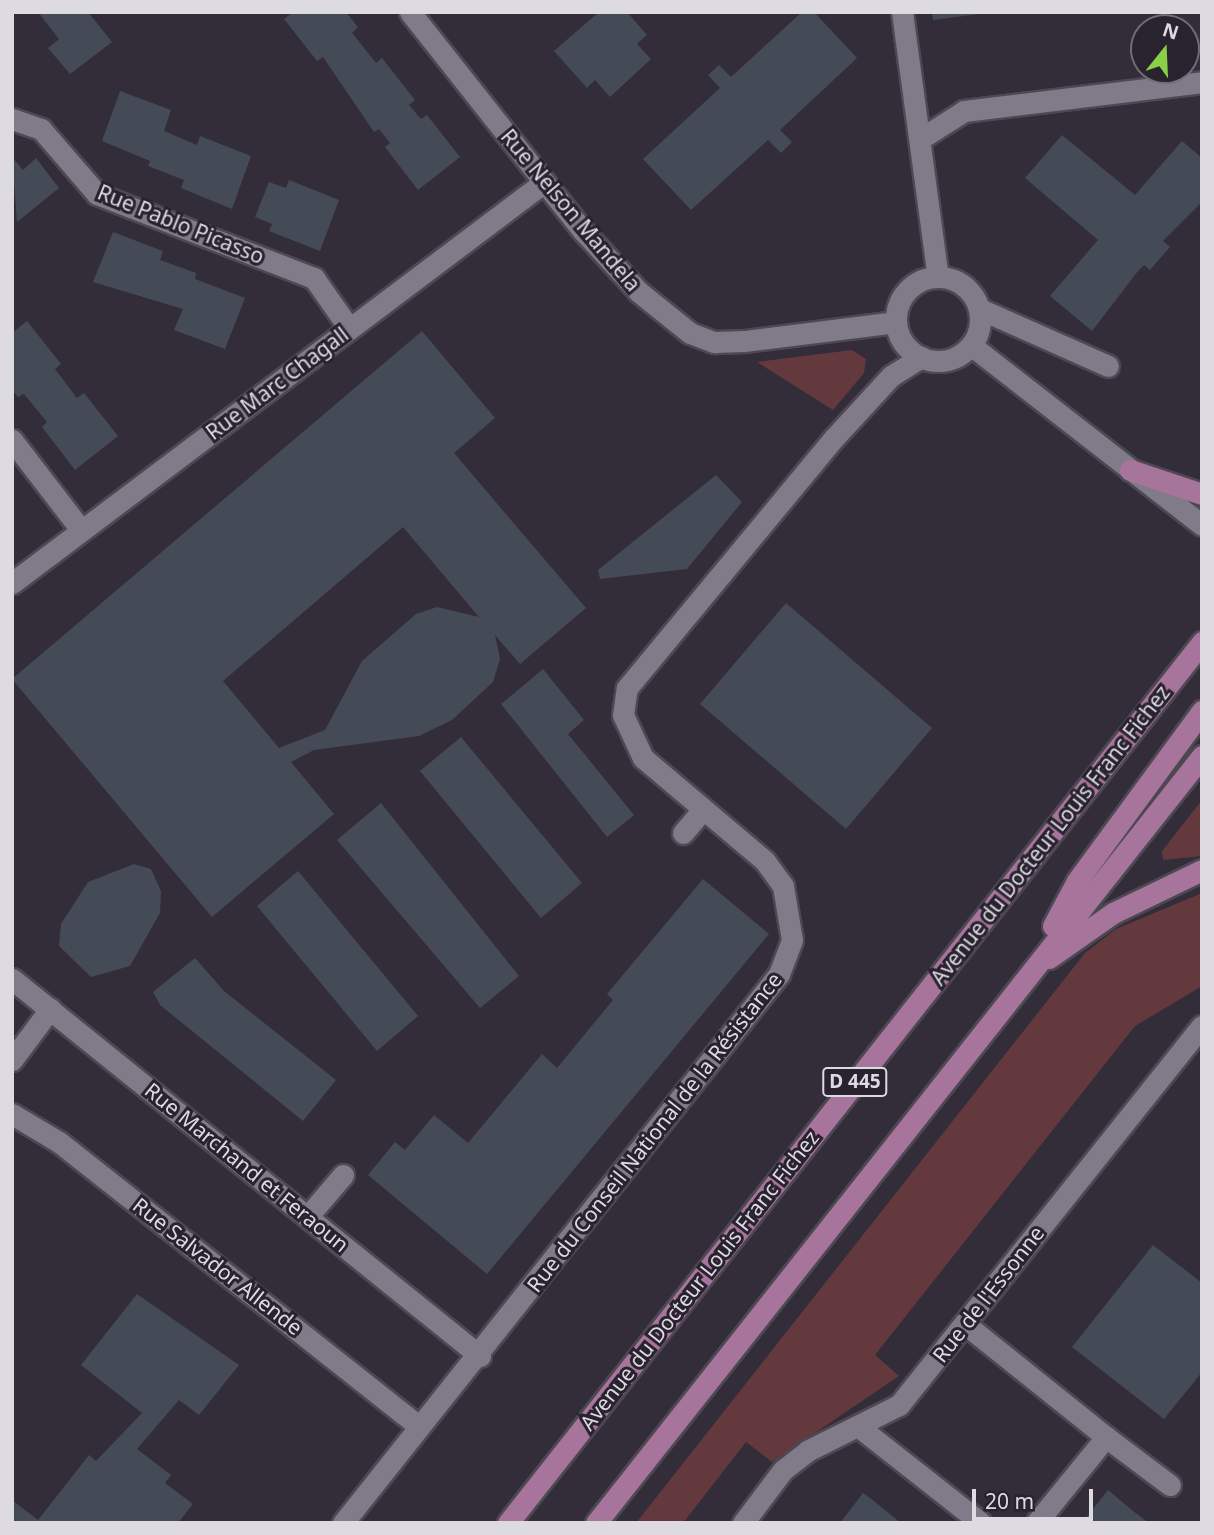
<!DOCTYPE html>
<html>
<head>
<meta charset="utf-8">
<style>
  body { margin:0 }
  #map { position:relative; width:1214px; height:1535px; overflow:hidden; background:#322d39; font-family:"Noto Sans",sans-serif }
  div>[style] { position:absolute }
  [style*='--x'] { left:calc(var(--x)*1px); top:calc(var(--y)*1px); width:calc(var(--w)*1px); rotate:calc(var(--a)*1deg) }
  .green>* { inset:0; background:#63393e }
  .building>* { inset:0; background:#454a57 }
  .roads { filter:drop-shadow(2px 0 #4d4852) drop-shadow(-2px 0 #4d4852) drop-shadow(0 2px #4d4852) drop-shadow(0 -2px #4d4852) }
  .lane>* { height:21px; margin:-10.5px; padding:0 10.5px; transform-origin:10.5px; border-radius:10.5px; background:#817b89 }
  .street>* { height:21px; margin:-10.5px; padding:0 10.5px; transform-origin:10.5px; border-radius:10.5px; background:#817b89 }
  .street>.ring { margin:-10.5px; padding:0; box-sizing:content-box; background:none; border:21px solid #817b89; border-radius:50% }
  .primary>* { height:21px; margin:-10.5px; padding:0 10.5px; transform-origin:10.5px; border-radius:10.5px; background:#a7749c }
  span { translate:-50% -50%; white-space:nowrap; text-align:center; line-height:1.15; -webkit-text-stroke:6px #28232f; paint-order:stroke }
  .shield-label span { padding:2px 5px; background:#28232f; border:2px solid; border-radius:5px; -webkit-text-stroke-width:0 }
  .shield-label { font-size:19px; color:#dedae2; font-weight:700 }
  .street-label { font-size:21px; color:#dedae2 }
  .frame { position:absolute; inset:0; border:14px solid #dedae2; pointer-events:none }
  .north { position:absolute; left:1130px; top:14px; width:70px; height:70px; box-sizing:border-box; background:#28232f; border:2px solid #716c77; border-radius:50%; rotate:18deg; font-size:19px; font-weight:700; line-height:28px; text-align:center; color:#dedae2 }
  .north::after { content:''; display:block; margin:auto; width:24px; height:32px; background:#89cf48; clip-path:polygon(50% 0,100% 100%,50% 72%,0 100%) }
  .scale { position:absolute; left:972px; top:1489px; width:121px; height:32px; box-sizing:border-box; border:4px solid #dedae2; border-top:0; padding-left:9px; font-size:21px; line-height:24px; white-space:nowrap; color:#dedae2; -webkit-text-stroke:5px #28232f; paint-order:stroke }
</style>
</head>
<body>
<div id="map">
  <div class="green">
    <i style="clip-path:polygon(852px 350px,866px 359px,864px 373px,833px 410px,757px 362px)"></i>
    <i style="clip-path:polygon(1202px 800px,1202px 856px,1163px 860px,1162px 851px)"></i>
    <i style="clip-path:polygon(1202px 893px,1202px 986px,1135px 1026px,875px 1355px,899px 1376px,772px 1462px,746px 1442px,683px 1523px,636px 1523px,1085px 953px,1116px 929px)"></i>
  </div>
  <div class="building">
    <i style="clip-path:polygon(38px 12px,88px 12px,112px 42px,70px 74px,48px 48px,59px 39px)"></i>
    <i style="clip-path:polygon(293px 12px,346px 12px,358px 27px,352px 33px,376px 63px,382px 58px,415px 100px,409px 105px,421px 119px,427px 115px,460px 157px,418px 190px,385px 147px,390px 143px,379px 129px,374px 132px,323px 57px,317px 61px,284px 19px)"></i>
    <i style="clip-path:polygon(599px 12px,627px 12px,647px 35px,637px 44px,651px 59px,610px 97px,595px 80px,587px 88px,554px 51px)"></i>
    <i style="clip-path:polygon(802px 12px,814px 12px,857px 58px,780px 130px,792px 142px,781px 153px,768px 140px,691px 210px,643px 159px,720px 88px,708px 75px,719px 65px,731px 77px)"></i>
    <i style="clip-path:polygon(932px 12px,979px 12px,979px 14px,933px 20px)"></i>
    <i style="clip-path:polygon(120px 91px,171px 110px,164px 131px,197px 145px,200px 136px,251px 156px,232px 209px,181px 188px,184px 180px,148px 166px,150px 161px,102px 141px)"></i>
    <i style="clip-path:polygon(1062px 135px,1135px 195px,1182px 141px,1202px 158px,1202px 202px,1163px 241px,1170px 247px,1150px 270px,1144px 265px,1138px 271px,1092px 331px,1050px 296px,1098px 240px,1025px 178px)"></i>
    <i style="clip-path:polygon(12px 157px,23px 170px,36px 158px,59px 188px,17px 222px)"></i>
    <i style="clip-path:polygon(289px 180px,339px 200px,320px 251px,269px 231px,272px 224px,255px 217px,269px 182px,286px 188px)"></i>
    <i style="clip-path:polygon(113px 232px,163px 251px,160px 260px,196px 273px,195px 279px,245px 298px,225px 349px,174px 330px,183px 309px,93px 282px)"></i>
    <i style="clip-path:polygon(27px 321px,61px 364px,55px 369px,77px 398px,84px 393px,118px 436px,75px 470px,42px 427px,47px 422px,24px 394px,18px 397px,12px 390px,12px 333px)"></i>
    <i style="clip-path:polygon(evenodd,422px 331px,495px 418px,454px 453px,586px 608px,520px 664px,495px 635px,500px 659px,493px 682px,452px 720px,419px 736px,314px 750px,291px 762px,334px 814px,212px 917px,12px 679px,422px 331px,403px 527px,479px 617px,437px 607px,416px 614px,362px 661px,325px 730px,279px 748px,223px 681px,403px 527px)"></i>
    <i style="clip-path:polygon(716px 475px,742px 502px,687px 569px,600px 579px,598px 570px)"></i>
    <i style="clip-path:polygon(786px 603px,932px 728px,846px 829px,700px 704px)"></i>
    <i style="clip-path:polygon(543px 669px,584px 720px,568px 734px,634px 815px,607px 837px,501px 704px)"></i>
    <i style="clip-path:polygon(461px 737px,582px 883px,541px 918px,420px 771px)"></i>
    <i style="clip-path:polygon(381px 803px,519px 976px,480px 1008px,337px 840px)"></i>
    <i style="clip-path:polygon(134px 864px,151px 869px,161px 891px,160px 913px,130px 966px,91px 977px,59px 946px,61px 924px,88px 882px)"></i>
    <i style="clip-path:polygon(298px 871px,418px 1016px,377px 1051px,257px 906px)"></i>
    <i style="clip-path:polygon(703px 879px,769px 934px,487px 1274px,368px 1175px,395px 1142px,405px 1150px,434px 1115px,468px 1143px,542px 1054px,557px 1068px,613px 1000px,607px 994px)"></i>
    <i style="clip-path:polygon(195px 958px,224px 991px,336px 1080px,303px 1121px,160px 1005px,153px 992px)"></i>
    <i style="clip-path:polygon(1153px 1245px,1202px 1283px,1202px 1372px,1164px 1419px,1072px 1347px)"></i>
    <i style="clip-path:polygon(137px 1294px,239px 1365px,199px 1415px,179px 1400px,137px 1449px,171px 1475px,165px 1483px,193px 1504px,178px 1523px,12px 1523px,12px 1500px,38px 1520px,89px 1455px,96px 1461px,142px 1413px,81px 1365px)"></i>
    <i style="clip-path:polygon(1108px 1490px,1133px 1511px,1149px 1523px,1082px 1523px)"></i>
    <i style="clip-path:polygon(863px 1493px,870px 1498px,901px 1523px,840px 1523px)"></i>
  </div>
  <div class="roads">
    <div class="lane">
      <i style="--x:980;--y:309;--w:140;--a:24"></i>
      <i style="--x:683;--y:833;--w:31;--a:-50"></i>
      <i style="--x:308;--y:1216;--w:54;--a:-49.5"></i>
    </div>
    <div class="street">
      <i style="--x:410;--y:12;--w:280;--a:51.7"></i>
      <i style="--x:584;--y:232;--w:81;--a:47.5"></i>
      <i style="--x:639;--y:292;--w:65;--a:38.8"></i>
      <i style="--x:690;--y:333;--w:26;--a:21"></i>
      <i style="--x:714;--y:342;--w:30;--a:-2"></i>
      <i style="--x:744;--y:341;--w:153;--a:-7.1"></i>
      <i style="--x:902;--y:12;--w:267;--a:82.3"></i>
      <i style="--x:12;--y:119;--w:31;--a:19"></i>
      <i style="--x:41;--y:129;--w:86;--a:49.3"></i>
      <i style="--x:97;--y:194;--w:233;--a:21.2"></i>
      <i style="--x:314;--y:278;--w:61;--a:55"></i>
      <i style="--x:920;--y:139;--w:52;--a:-32.5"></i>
      <i style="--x:964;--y:111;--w:240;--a:-6.9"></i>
      <i class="ring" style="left:896px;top:277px;width:63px;height:63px"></i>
      <i style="--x:972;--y:346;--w:291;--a:37.9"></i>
      <i style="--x:12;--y:440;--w:113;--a:52.5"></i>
      <i style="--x:12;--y:583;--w:665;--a:-36.99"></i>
      <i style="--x:12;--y:979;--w:601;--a:38.85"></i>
      <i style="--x:12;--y:1060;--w:64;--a:-53.3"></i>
      <i style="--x:12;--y:1114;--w:55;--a:30.8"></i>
      <i style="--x:59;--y:1142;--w:459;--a:38.3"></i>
      <i style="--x:965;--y:1324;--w:181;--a:38.7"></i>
      <i style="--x:1106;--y:1437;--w:111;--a:129.1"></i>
      <i style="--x:859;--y:1427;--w:155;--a:38.2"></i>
      <i style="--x:1106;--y:1437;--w:80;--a:36.9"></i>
      <i style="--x:343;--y:1523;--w:701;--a:-51.54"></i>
      <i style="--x:779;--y:974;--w:36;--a:-69"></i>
      <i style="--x:792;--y:940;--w:55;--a:-99.5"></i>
      <i style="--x:783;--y:886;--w:31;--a:-126"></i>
      <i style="--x:765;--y:861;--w:160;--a:-139.8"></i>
      <i style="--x:643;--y:758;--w:47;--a:-114.9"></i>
      <i style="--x:623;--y:715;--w:27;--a:-82"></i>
      <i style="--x:627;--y:688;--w:325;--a:-50.4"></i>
      <i style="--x:834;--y:438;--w:84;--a:-47.4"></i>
      <i style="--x:891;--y:376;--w:36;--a:-32"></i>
      <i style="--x:743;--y:1523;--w:66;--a:-53"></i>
      <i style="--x:783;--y:1470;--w:31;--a:-38"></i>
      <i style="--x:807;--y:1451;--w:103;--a:-26.6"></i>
      <i style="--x:899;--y:1405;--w:485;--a:-51.4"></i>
    </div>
    <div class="primary">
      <i style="--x:1130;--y:470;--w:76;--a:18.4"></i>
      <i style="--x:1053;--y:926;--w:51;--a:-61.9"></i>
      <i style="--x:1077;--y:881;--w:211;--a:-53.7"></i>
      <i style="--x:1049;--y:958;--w:78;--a:-35.1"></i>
      <i style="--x:1113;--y:913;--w:99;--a:-25.8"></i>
      <i style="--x:508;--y:1523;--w:1122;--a:-51.77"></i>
      <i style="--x:596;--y:1523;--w:978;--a:-51.69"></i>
    </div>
  </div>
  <div class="shield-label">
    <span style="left:855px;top:1082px">D 445</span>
  </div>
  <div class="street-label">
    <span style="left:571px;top:210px;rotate:50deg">Rue Nelson Mandela</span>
    <span style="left:181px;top:224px;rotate:22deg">Rue Pablo Picasso</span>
    <span style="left:277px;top:383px;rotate:-37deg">Rue Marc Chagall</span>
    <span style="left:1050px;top:835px;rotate:-52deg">Avenue du Docteur Louis Franc Fichez</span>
    <span style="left:654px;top:1132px;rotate:-52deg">Rue du Conseil National de la Résistance</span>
    <span style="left:247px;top:1167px;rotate:39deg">Rue Marchand et Feraoun</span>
    <span style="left:218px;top:1266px;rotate:38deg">Rue Salvador Allende</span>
    <span style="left:699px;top:1280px;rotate:-52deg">Avenue du Docteur Louis Franc Fichez</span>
    <span style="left:988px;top:1294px;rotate:-52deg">Rue de l'Essonne</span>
  </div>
  <div class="frame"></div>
  <div class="north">N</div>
  <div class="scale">20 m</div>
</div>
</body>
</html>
